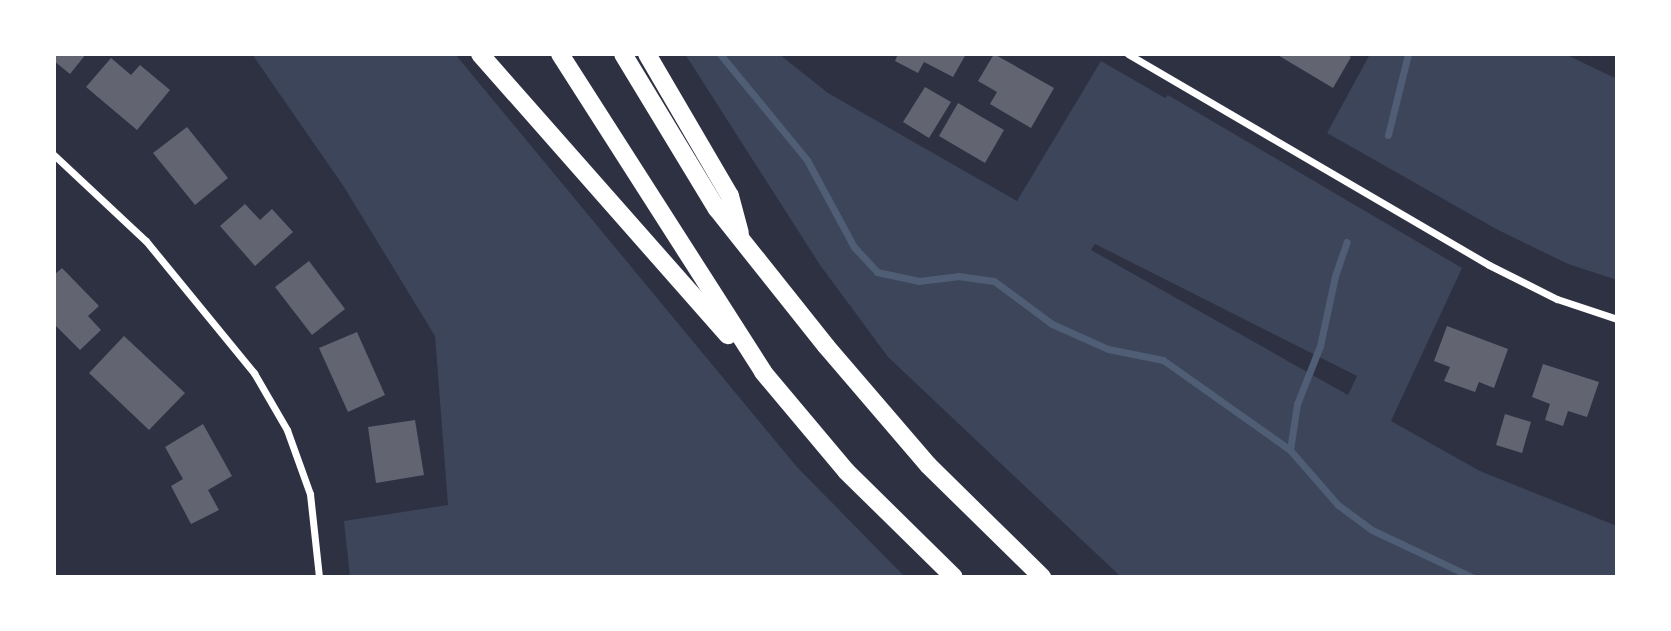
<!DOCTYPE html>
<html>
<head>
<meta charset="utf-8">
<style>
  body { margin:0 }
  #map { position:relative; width:1671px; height:631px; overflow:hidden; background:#2d3142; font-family:Inter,sans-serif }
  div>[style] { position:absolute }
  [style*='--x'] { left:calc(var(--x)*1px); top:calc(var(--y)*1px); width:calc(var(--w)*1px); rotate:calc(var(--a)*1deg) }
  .green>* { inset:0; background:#3c4559 }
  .stream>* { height:7px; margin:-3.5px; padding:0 3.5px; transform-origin:3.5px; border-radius:3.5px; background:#4f5d75 }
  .building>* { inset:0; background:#626471 }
  .minor>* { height:7px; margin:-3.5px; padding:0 3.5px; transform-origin:3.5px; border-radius:3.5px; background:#fff }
  .motorway>* { height:18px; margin:-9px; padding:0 9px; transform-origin:9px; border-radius:9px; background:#fff }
  span { translate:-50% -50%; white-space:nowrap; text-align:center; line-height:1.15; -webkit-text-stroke:7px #fff; paint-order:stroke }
  .frame { position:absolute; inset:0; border:56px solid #fff; pointer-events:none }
</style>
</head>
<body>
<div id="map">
  <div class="green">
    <i style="clip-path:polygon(252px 54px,455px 54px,797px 467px,905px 577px,350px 577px,344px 521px,448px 505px,435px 336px,344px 187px)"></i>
    <i style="clip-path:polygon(evenodd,685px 54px,779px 54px,828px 93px,1017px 201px,1101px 61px,1165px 98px,1168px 95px,1462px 268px,1391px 421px,1480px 471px,1617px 526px,1617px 577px,1121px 577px,888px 357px,820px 265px,685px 54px,1095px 244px,1357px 376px,1348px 395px,1091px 250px,1095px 244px)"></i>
    <i style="clip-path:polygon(1370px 54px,1565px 54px,1617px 79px,1617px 280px,1568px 264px,1498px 230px,1327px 133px)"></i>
  </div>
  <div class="stream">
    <i style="--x:720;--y:54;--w:137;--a:50.6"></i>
    <i style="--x:807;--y:160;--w:99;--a:61.6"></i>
    <i style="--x:854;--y:247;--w:34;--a:47"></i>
    <i style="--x:877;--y:272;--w:43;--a:12.1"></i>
    <i style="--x:919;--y:281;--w:39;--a:-7"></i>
    <i style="--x:958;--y:276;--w:36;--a:8"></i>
    <i style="--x:994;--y:281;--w:72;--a:36.6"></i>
    <i style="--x:1052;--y:324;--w:61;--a:24.1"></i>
    <i style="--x:1108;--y:349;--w:56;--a:11.3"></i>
    <i style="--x:1163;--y:360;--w:156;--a:35.3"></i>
    <i style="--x:1290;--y:450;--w:73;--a:48.9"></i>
    <i style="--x:1338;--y:505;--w:42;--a:36.3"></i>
    <i style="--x:1372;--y:530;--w:110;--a:25.2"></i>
    <i style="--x:1388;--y:135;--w:83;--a:-76.1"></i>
    <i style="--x:1290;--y:450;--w:47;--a:-81.3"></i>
    <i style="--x:1297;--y:404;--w:62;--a:-68.4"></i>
    <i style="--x:1320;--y:346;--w:72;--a:-77.9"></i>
    <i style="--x:1335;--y:276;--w:36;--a:-71"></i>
  </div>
  <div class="building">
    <i style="clip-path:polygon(54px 54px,86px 54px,70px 74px,54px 61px)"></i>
    <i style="clip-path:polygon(898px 54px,966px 54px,953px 77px,924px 62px,918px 73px,895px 61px)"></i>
    <i style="clip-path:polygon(994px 54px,1054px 88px,1031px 128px,990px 104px,997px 92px,978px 81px)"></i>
    <i style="clip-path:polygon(1276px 54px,1346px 54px,1351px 57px,1333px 88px)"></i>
    <i style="clip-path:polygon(111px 58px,131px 75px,140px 65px,170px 90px,137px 130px,86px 87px)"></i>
    <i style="clip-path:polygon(925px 87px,951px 102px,929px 138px,903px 122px)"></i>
    <i style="clip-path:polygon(958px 103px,1004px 130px,985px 163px,939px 136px)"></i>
    <i style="clip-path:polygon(187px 127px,228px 178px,195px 205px,153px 153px)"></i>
    <i style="clip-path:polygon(245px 204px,260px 220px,272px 209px,293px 232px,255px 266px,220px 226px)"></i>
    <i style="clip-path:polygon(309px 261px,345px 309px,312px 335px,275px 287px)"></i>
    <i style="clip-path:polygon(62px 268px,99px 306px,88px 316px,101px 330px,80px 350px,54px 324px,54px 275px)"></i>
    <i style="clip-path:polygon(1447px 326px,1508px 349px,1494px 388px,1479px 382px,1475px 392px,1444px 381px,1450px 367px,1434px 361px)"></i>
    <i style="clip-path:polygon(357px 332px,385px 395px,348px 412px,319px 348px)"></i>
    <i style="clip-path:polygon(124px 336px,185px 393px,149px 430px,89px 373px)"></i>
    <i style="clip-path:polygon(1543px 364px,1599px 382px,1587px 417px,1568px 411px,1563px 426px,1545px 420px,1550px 404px,1532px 397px)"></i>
    <i style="clip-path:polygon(1505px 414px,1531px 422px,1522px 453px,1496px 445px)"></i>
    <i style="clip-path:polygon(415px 420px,424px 475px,376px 483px,368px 427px)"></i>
    <i style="clip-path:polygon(203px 424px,232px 476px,208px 490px,219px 510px,191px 524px,171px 486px,183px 479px,165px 447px)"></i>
  </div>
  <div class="minor">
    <i style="--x:1128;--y:54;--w:418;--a:30.3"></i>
    <i style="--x:1489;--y:265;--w:76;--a:26.6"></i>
    <i style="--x:1557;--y:299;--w:63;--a:18.4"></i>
    <i style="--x:54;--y:155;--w:126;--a:43.1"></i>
    <i style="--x:146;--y:241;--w:171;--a:50.7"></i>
    <i style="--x:254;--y:373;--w:66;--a:59.9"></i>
    <i style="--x:287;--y:430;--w:68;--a:70.2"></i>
    <i style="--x:310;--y:494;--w:83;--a:83.8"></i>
  </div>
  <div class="motorway">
    <i style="--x:480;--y:54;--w:375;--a:48.6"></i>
    <i style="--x:560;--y:54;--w:377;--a:57.4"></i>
    <i style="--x:763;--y:372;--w:129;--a:50"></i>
    <i style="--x:846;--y:471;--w:151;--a:44.5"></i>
    <i style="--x:623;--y:54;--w:181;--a:58.8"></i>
    <i style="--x:717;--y:209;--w:175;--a:51.5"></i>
    <i style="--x:826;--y:346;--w:157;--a:49.4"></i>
    <i style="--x:928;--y:465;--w:160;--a:44.5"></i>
    <i style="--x:647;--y:54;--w:164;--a:59.7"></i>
    <i style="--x:730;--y:196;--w:38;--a:75"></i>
  </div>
  <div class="frame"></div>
</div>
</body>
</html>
